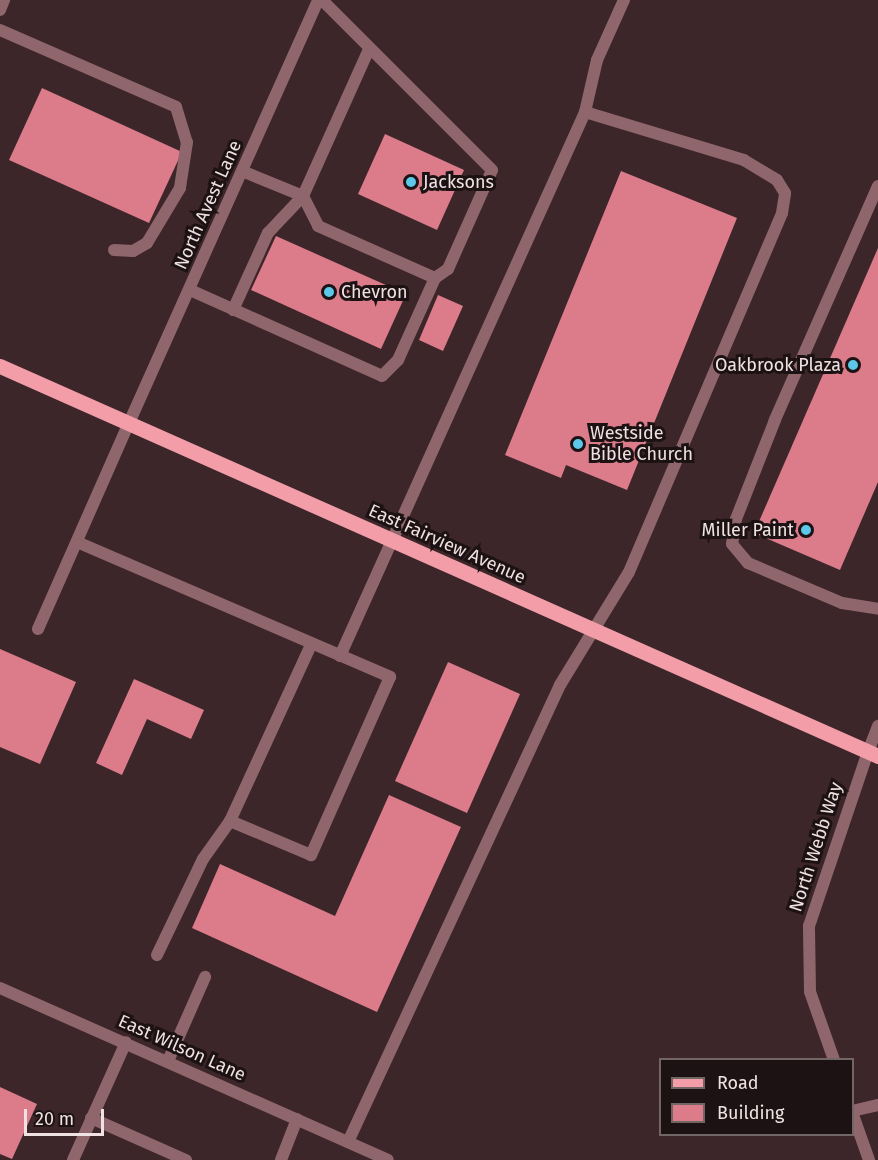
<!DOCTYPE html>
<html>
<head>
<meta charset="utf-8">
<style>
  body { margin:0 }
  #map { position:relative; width:878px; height:1160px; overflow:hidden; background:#3c2629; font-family:"Fira Sans",sans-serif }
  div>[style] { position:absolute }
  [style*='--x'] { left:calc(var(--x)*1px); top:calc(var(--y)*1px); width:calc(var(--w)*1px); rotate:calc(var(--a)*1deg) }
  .building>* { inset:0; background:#dc7c8a }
  .service>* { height:12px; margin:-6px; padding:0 6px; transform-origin:6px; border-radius:6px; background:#8f666b }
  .minor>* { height:12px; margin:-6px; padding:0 6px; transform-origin:6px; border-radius:6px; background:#8f666b }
  .tertiary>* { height:12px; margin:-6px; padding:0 6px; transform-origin:6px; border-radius:6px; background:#8f666b }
  .primary>* { height:15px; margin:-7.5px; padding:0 7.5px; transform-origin:7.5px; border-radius:7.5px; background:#f29da8 }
  .dots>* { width:16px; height:16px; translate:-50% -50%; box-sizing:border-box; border:3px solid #1c1213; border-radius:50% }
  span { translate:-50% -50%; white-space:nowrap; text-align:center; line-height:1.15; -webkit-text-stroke:6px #1c1213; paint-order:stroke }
  .poi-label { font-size:18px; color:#f0e1e2 }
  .left { translate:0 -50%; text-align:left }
  .right { translate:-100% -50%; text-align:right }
  .street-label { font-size:18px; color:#f0e1e2 }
  .legend { position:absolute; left:659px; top:1058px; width:195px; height:78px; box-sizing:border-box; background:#1c1213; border:2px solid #716566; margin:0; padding:8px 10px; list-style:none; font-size:18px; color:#f0e1e2 }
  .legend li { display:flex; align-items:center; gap:12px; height:30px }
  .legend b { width:30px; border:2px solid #716566 }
  .scale { position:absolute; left:24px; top:1109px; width:80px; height:27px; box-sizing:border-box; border:3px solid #f0e1e2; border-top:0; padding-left:8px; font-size:18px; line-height:21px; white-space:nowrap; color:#f0e1e2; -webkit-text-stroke:4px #1c1213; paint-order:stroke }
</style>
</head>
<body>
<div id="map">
  <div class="building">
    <i style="clip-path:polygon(42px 88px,182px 152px,149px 223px,9px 160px)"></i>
    <i style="clip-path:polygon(385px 134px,464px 170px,437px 230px,358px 194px)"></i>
    <i style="clip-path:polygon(621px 171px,737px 218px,627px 490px,566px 465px,561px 478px,505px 455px)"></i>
    <i style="clip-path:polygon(276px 236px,406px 294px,381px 349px,251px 290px)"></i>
    <i style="clip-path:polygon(878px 248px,878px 482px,840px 570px,754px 533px)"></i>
    <i style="clip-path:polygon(438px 295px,463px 306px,443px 351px,419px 340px)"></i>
    <i style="clip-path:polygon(0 649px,76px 682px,40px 764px,0 747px)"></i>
    <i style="clip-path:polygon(448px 662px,520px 694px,467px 813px,395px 781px)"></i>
    <i style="clip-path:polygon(134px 679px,204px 710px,191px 739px,147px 719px,122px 775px,96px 763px)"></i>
    <i style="clip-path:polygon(389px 795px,461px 827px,377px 1012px,192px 928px,220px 864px,335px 916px)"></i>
    <i style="clip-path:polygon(0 1087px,37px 1104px,12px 1159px,0 1154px)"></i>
  </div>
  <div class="service">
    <i style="--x:0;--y:10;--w:11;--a:-68"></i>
    <i style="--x:0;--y:30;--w:192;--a:23.6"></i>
    <i style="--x:176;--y:107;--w:37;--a:73"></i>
    <i style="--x:187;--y:142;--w:47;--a:98.7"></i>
    <i style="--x:180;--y:188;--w:64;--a:121"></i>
    <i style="--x:147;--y:243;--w:16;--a:150"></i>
    <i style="--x:133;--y:251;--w:19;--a:-177"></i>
    <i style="--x:242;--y:171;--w:66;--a:22.3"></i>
    <i style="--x:303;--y:196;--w:34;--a:63"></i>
    <i style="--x:318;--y:226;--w:128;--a:24"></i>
    <i style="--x:878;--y:186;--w:256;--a:113.8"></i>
    <i style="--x:775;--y:420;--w:106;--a:111.5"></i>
    <i style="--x:736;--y:519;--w:25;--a:99"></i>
    <i style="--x:732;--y:544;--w:25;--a:50"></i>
    <i style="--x:748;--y:563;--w:102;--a:23.1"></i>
    <i style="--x:842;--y:603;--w:36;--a:9"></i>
    <i style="--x:190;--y:290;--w:210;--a:24.1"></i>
    <i style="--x:382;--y:376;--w:23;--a:-45"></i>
    <i style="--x:398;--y:360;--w:90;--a:-65.7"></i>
    <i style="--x:435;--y:278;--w:16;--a:-35"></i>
    <i style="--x:448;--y:269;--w:108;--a:-66"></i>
    <i style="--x:492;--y:170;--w:240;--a:-135"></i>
    <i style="--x:233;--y:310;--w:85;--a:-65.6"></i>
    <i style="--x:268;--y:233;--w:51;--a:-46.6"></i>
    <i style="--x:303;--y:196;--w:161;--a:-65.8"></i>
    <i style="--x:77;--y:542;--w:341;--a:23.3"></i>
    <i style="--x:390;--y:677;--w:195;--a:113.9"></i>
    <i style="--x:311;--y:855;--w:88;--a:-157.2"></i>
    <i style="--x:230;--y:821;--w:194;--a:-65.3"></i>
    <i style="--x:38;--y:629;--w:225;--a:-66.2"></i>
    <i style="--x:340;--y:656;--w:597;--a:-65.75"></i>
    <i style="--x:585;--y:112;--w:53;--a:-77"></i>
    <i style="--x:597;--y:60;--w:66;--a:-65.8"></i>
    <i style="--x:868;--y:752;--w:28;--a:-69"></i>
    <i style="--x:157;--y:955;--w:106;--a:-64.4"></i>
    <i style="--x:203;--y:859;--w:47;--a:-54.6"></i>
    <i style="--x:168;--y:1061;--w:92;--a:-66.2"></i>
    <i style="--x:852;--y:1111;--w:27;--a:-13"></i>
    <i style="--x:91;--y:1118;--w:104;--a:23.9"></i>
    <i style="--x:348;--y:1142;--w:504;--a:-65.11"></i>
    <i style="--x:560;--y:685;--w:132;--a:-58.6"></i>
    <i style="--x:629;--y:572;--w:390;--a:-66.9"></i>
    <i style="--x:782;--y:213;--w:20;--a:-81"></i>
    <i style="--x:785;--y:193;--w:15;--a:-122"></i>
    <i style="--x:777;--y:180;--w:39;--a:-149"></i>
    <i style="--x:744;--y:160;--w:166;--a:-163.2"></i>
    <i style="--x:73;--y:1160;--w:129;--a:-65.8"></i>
    <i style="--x:281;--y:1160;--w:44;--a:-68.7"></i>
  </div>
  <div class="minor">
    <i style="--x:129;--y:423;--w:463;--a:-65.9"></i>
    <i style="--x:0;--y:988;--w:424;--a:23.9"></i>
  </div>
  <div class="tertiary">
    <i style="--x:834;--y:1060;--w:72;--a:-109.4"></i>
    <i style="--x:810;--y:992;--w:66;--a:-90.9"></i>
    <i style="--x:809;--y:926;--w:184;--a:-71.3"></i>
    <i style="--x:852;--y:1112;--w:51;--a:70.5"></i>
  </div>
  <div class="primary">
    <i style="--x:0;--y:366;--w:961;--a:23.95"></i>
  </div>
  <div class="dots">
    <i style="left:411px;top:182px;background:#5cc7e8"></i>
    <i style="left:329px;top:292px;background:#5cc7e8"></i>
    <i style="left:853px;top:365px;background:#5cc7e8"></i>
    <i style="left:578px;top:444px;background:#5cc7e8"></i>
    <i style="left:806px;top:530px;background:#5cc7e8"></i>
  </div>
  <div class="poi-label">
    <span class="left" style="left:423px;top:182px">Jacksons</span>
    <span class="left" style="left:341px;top:292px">Chevron</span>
    <span class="right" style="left:841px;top:365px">Oakbrook Plaza</span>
    <span class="left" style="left:590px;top:444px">Westside<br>Bible Church</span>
    <span class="right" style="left:794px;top:530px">Miller Paint</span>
  </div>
  <div class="street-label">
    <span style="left:208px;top:205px;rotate:-66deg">North Avest Lane</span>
    <span style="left:447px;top:544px;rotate:24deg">East Fairview Avenue</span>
    <span style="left:816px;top:847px;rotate:-72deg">North Webb Way</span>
    <span style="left:182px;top:1048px;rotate:24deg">East Wilson Lane</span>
  </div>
  <ul class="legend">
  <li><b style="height:8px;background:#f29da8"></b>Road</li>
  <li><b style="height:16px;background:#dc7c8a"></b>Building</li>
  </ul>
  <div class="scale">20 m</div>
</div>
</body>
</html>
